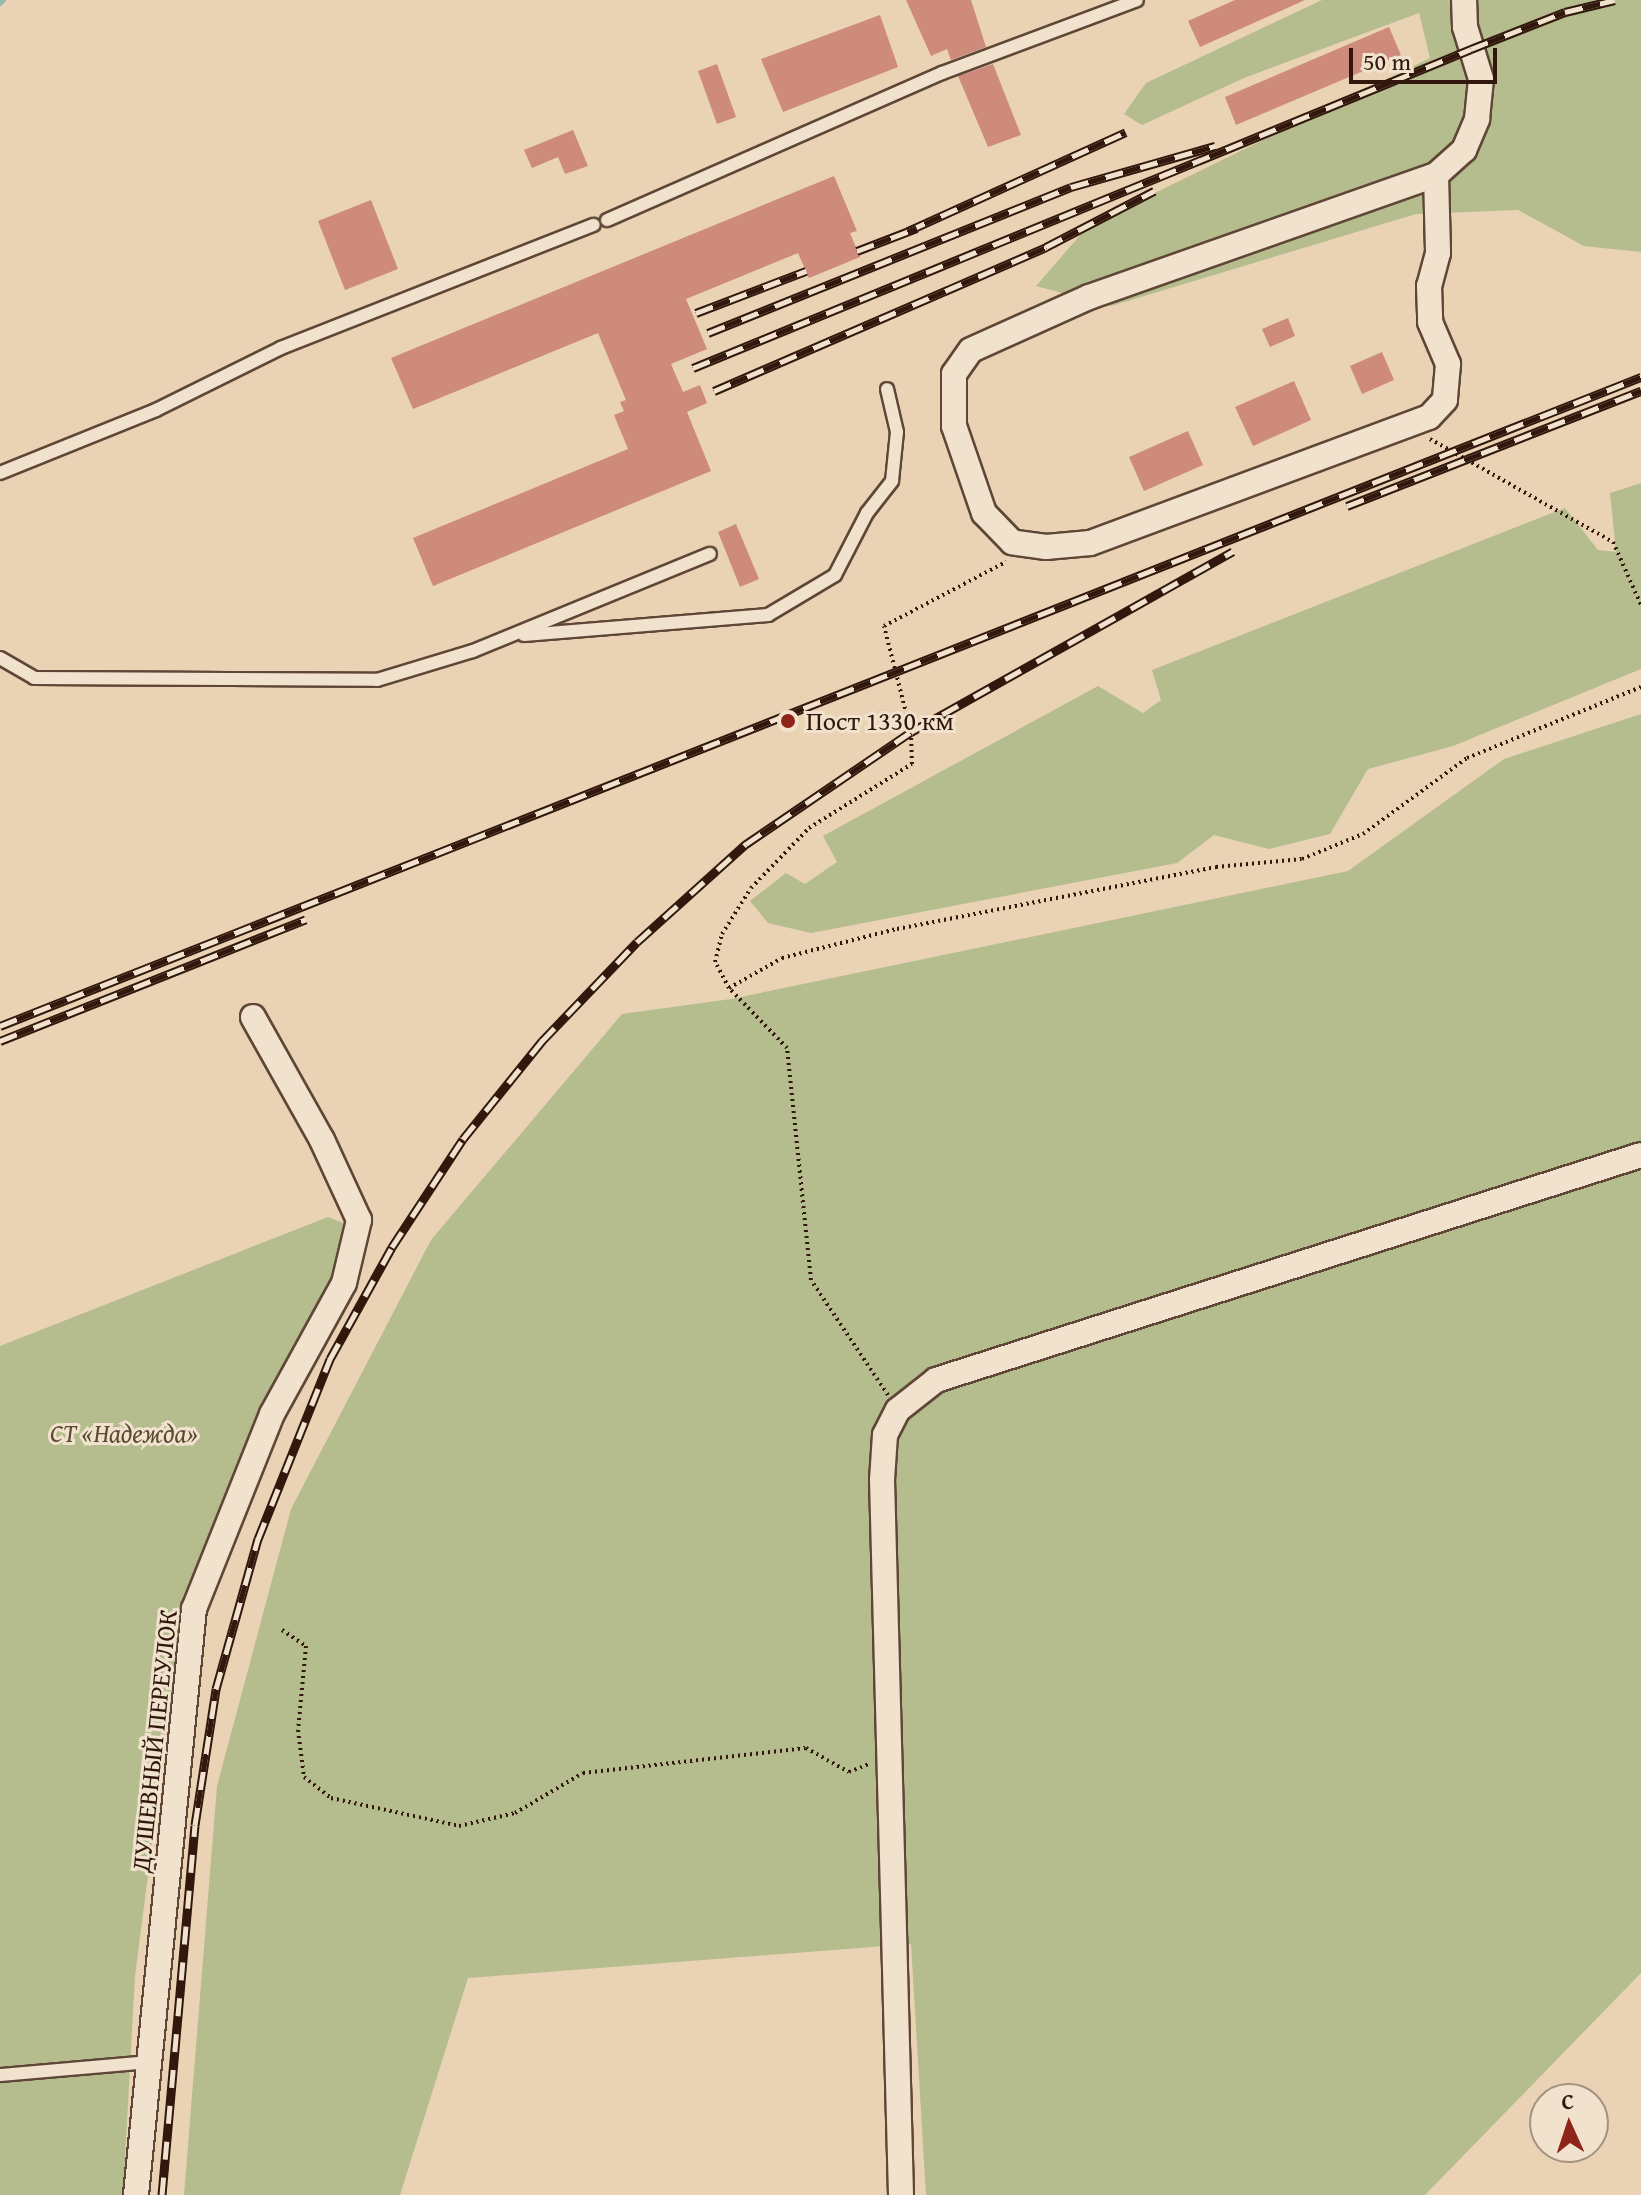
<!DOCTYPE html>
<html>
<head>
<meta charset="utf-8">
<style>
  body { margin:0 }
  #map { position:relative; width:1641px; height:2195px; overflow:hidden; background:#e9d3b4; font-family:"Gentium Book Plus",serif }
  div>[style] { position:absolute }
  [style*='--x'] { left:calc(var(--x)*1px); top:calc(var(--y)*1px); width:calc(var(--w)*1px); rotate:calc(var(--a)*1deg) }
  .green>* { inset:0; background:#b5bc8e }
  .stream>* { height:6px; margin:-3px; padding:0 3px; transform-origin:3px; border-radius:3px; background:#97b8ae }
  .building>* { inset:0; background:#ce8a7b }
  .path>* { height:4px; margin-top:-2px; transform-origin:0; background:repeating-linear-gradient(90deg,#31170c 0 2px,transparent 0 6px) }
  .roads { filter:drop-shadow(2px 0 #5f4636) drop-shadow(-2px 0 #5f4636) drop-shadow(0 2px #5f4636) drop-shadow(0 -2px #5f4636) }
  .service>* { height:12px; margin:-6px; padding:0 6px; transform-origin:6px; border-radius:6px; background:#f1e2ce }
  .minor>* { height:24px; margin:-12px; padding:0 12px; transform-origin:12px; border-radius:12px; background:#f1e2ce }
  .rail>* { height:9px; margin-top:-4.5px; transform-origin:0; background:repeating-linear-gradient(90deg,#f1e2ce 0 18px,#31170c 0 36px); box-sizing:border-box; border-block:2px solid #31170c }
  .dots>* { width:22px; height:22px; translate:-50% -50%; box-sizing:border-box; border:4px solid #f1e2ce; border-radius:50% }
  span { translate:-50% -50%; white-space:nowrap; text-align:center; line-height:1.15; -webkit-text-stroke:6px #f1e2ce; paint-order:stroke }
  .poi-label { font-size:26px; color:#31170c }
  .left { translate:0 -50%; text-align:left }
  .park-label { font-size:26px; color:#594933; font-style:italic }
  .street-label { font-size:26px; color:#31170c }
  .north { position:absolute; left:1529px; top:2083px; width:80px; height:80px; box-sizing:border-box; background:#f1e2ce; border:2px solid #a49180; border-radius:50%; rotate:357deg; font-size:22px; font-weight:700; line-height:32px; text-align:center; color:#31170c }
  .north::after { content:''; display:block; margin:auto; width:28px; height:36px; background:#8f2418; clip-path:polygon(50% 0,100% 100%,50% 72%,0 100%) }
  .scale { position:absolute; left:1349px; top:48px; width:148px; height:36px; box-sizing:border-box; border:4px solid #31170c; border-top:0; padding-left:10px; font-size:24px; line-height:28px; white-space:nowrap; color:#31170c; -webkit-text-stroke:6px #f1e2ce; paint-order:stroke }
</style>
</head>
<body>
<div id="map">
  <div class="green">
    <i style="clip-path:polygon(1322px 0,1641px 0,1641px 252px,1584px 246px,1518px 210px,1416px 214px,1111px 306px,1036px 286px,1088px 226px,1430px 58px,1419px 13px,1244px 78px,1142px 125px,1124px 114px,1146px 83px)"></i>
    <i style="clip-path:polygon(1641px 483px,1641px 669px,1453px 746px,1368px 769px,1330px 834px,1269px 849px,1214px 835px,1177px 863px,811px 933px,768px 923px,750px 901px,786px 873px,805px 884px,837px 862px,823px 836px,1098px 686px,1143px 713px,1161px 700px,1152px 670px,1565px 508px,1598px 550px,1616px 552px,1610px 493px)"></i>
    <i style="clip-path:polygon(1641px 714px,1641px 1973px,1425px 2195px,926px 2195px,911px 1944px,468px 1978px,400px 2195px,184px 2195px,217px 1786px,291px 1509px,431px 1240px,622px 1014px,731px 999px,1348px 871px,1504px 759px)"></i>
    <i style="clip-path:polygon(328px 1217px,358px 1229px,211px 1536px,179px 1635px,135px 1976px,123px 2195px,0 2195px,0 1346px)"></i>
  </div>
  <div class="stream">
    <i style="--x:0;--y:3;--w:4;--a:-45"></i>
  </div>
  <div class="building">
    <i style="clip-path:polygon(906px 0,971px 0,986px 47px,951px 60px,947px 49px,931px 56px)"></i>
    <i style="clip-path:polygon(1235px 0,1305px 0,1200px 47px,1188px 21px)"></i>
    <i style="clip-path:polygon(880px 15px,898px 67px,783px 112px,761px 59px)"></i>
    <i style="clip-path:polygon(1389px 27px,1401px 55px,1236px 125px,1225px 97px)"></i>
    <i style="clip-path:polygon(717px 64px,736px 117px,717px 124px,698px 71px)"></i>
    <i style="clip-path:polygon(993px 64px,1021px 135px,988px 147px,958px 76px)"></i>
    <i style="clip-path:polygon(573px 130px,588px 166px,565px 174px,558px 157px,532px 168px,524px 150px)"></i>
    <i style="clip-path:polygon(834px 176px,857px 231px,850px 233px,860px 257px,809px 278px,798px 253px,686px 299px,707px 349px,671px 364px,683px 392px,700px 385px,707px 403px,687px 412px,711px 471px,433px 586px,413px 538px,628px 449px,614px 415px,624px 411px,620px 402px,626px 400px,598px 333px,413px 409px,391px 358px)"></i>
    <i style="clip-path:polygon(371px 200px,398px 269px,345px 290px,318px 221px)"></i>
    <i style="clip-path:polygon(1288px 318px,1295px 336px,1270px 347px,1262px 329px)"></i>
    <i style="clip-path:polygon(1382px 352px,1394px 380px,1362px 394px,1350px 366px)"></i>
    <i style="clip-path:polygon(1294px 381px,1311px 420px,1253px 446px,1235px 407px)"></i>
    <i style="clip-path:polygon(1188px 431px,1203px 465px,1144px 491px,1129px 457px)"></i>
    <i style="clip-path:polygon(736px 524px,759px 579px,740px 587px,718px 532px)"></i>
  </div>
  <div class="path">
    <i style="--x:1430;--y:439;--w:210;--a:29.4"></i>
    <i style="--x:1613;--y:542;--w:69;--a:66"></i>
    <i style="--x:729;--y:988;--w:61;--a:-29.5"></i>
    <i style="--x:782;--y:958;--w:119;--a:-14.2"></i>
    <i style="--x:897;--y:929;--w:325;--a:-11"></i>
    <i style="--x:1216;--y:867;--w:86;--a:-5.3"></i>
    <i style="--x:1302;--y:859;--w:66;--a:-22.3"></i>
    <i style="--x:1363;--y:834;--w:129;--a:-36.2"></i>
    <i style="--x:1467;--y:758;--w:188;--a:-22.2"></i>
    <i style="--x:888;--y:1395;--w:138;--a:-123.8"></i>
    <i style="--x:811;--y:1280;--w:233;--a:-95.9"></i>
    <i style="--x:787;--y:1048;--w:83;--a:-134"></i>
    <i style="--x:729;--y:988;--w:30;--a:-118"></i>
    <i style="--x:715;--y:962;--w:29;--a:-76"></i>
    <i style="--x:722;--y:934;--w:54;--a:-57.8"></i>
    <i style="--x:751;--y:888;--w:83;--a:-46"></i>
    <i style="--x:809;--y:828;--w:121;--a:-31.9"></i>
    <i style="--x:912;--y:764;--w:32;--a:-92"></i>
    <i style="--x:911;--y:732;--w:109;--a:-104.3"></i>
    <i style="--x:884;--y:626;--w:138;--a:-27.7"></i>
    <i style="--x:282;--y:1630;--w:29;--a:34"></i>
    <i style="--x:306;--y:1646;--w:84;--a:95.4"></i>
    <i style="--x:298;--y:1730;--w:47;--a:82.7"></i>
    <i style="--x:304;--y:1777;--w:34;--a:38"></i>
    <i style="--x:331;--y:1798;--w:131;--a:12.3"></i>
    <i style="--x:459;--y:1826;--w:57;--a:-13.1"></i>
    <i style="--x:515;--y:1813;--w:79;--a:-30.5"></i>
    <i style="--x:583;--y:1773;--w:224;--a:-6.4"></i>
    <i style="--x:806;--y:1748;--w:49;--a:29.2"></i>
    <i style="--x:849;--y:1772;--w:22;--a:-22"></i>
  </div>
  <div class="roads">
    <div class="service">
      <i style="--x:607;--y:220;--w:366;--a:-23.7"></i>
      <i style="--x:942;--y:73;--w:208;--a:-20.5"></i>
      <i style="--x:0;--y:473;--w:168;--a:-22"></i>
      <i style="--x:156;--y:410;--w:140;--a:-26.4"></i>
      <i style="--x:281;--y:348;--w:336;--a:-21.5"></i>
      <i style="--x:524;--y:635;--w:245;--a:-4.7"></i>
      <i style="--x:768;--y:615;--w:78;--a:-30.8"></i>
      <i style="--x:835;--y:575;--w:70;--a:-62.7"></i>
      <i style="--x:867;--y:513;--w:41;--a:-52"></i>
      <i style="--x:892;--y:481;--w:49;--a:-84.2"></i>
      <i style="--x:897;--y:432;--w:44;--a:-103.1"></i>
      <i style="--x:0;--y:658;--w:39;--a:30"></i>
      <i style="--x:34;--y:678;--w:343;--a:0.3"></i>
      <i style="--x:377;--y:680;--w:100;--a:-16.8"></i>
      <i style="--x:473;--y:651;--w:256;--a:-22.3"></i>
      <i style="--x:0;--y:2075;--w:150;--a:-5"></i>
    </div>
    <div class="minor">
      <i style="--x:1436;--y:175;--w:78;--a:88.5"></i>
      <i style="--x:1438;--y:253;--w:34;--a:105"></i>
      <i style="--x:1429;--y:286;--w:36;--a:88"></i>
      <i style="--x:1430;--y:322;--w:46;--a:66.8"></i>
      <i style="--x:1448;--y:364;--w:36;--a:95"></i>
      <i style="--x:1445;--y:400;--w:23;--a:133"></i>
      <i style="--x:1429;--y:417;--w:362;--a:159.6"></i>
      <i style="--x:1090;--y:543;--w:44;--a:174.8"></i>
      <i style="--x:1046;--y:547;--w:34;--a:-172"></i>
      <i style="--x:1012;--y:542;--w:40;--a:-134"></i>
      <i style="--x:984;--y:513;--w:92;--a:-109"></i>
      <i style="--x:954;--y:426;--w:52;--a:-90"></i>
      <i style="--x:954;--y:374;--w:29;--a:-55"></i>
      <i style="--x:971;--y:350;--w:129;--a:-24.2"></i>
      <i style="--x:1089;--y:297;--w:368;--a:-19.4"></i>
      <i style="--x:1436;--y:175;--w:38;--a:-42"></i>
      <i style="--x:1464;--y:150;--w:34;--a:-67"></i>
      <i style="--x:1477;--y:119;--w:40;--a:-84.3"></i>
      <i style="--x:1481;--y:79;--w:54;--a:-107.1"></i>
      <i style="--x:1465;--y:27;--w:27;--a:-92"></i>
      <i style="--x:136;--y:2195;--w:589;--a:-84.35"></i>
      <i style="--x:194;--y:1609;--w:210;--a:-68.2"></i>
      <i style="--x:272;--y:1414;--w:149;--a:-61.2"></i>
      <i style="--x:344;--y:1283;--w:65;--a:-76.6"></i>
      <i style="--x:359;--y:1220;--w:88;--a:-114.8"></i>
      <i style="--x:322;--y:1140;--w:141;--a:-119.3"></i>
      <i style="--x:901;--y:2195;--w:715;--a:-91.52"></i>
      <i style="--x:882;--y:1480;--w:45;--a:-86.2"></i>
      <i style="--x:885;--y:1435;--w:28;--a:-63"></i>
      <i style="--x:898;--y:1410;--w:48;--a:-38.3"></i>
      <i style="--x:936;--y:1380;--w:740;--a:-17.7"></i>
    </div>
  </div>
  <div class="rail">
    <i style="--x:908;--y:231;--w:239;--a:-24.4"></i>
    <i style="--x:857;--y:251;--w:64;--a:-21"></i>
    <i style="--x:696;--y:313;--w:118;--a:-20.9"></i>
    <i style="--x:708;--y:333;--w:391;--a:-21.9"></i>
    <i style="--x:1071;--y:187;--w:150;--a:-15.9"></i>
    <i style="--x:693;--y:368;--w:841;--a:-22.29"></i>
    <i style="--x:1471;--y:49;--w:101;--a:-21.5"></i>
    <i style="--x:1565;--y:12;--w:51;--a:-13.5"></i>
    <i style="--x:714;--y:391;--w:362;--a:-23.4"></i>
    <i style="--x:1046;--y:247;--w:122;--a:-27.4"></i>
    <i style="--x:1347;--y:506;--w:316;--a:-21.4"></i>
    <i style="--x:0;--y:1026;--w:1765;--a:-21.58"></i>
    <i style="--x:0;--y:1041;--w:329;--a:-21.7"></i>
    <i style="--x:162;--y:2195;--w:371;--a:-84.9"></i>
    <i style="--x:195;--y:1825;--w:138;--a:-81.2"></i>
    <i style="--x:216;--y:1689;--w:156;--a:-74.4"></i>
    <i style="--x:258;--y:1539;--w:194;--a:-68.2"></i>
    <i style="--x:330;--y:1359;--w:128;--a:-61"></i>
    <i style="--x:392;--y:1247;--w:129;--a:-56.7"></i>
    <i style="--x:463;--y:1139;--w:126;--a:-51.1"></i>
    <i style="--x:542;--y:1041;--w:137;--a:-46.2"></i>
    <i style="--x:637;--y:942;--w:147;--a:-42"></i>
    <i style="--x:746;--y:844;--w:199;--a:-34.2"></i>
    <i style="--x:911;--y:732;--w:369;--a:-29.3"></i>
  </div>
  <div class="dots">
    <i style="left:788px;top:721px;background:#8f2418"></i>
  </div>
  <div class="poi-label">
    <span class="left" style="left:806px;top:721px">Пост 1330 км</span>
  </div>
  <div class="park-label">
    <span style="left:124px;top:1433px">СТ «Надежда»</span>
  </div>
  <div class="street-label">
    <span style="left:154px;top:1741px;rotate:-84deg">ДУШЕВНЫЙ ПЕРЕУЛОК</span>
  </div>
  <div class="north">С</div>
  <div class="scale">50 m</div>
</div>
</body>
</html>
